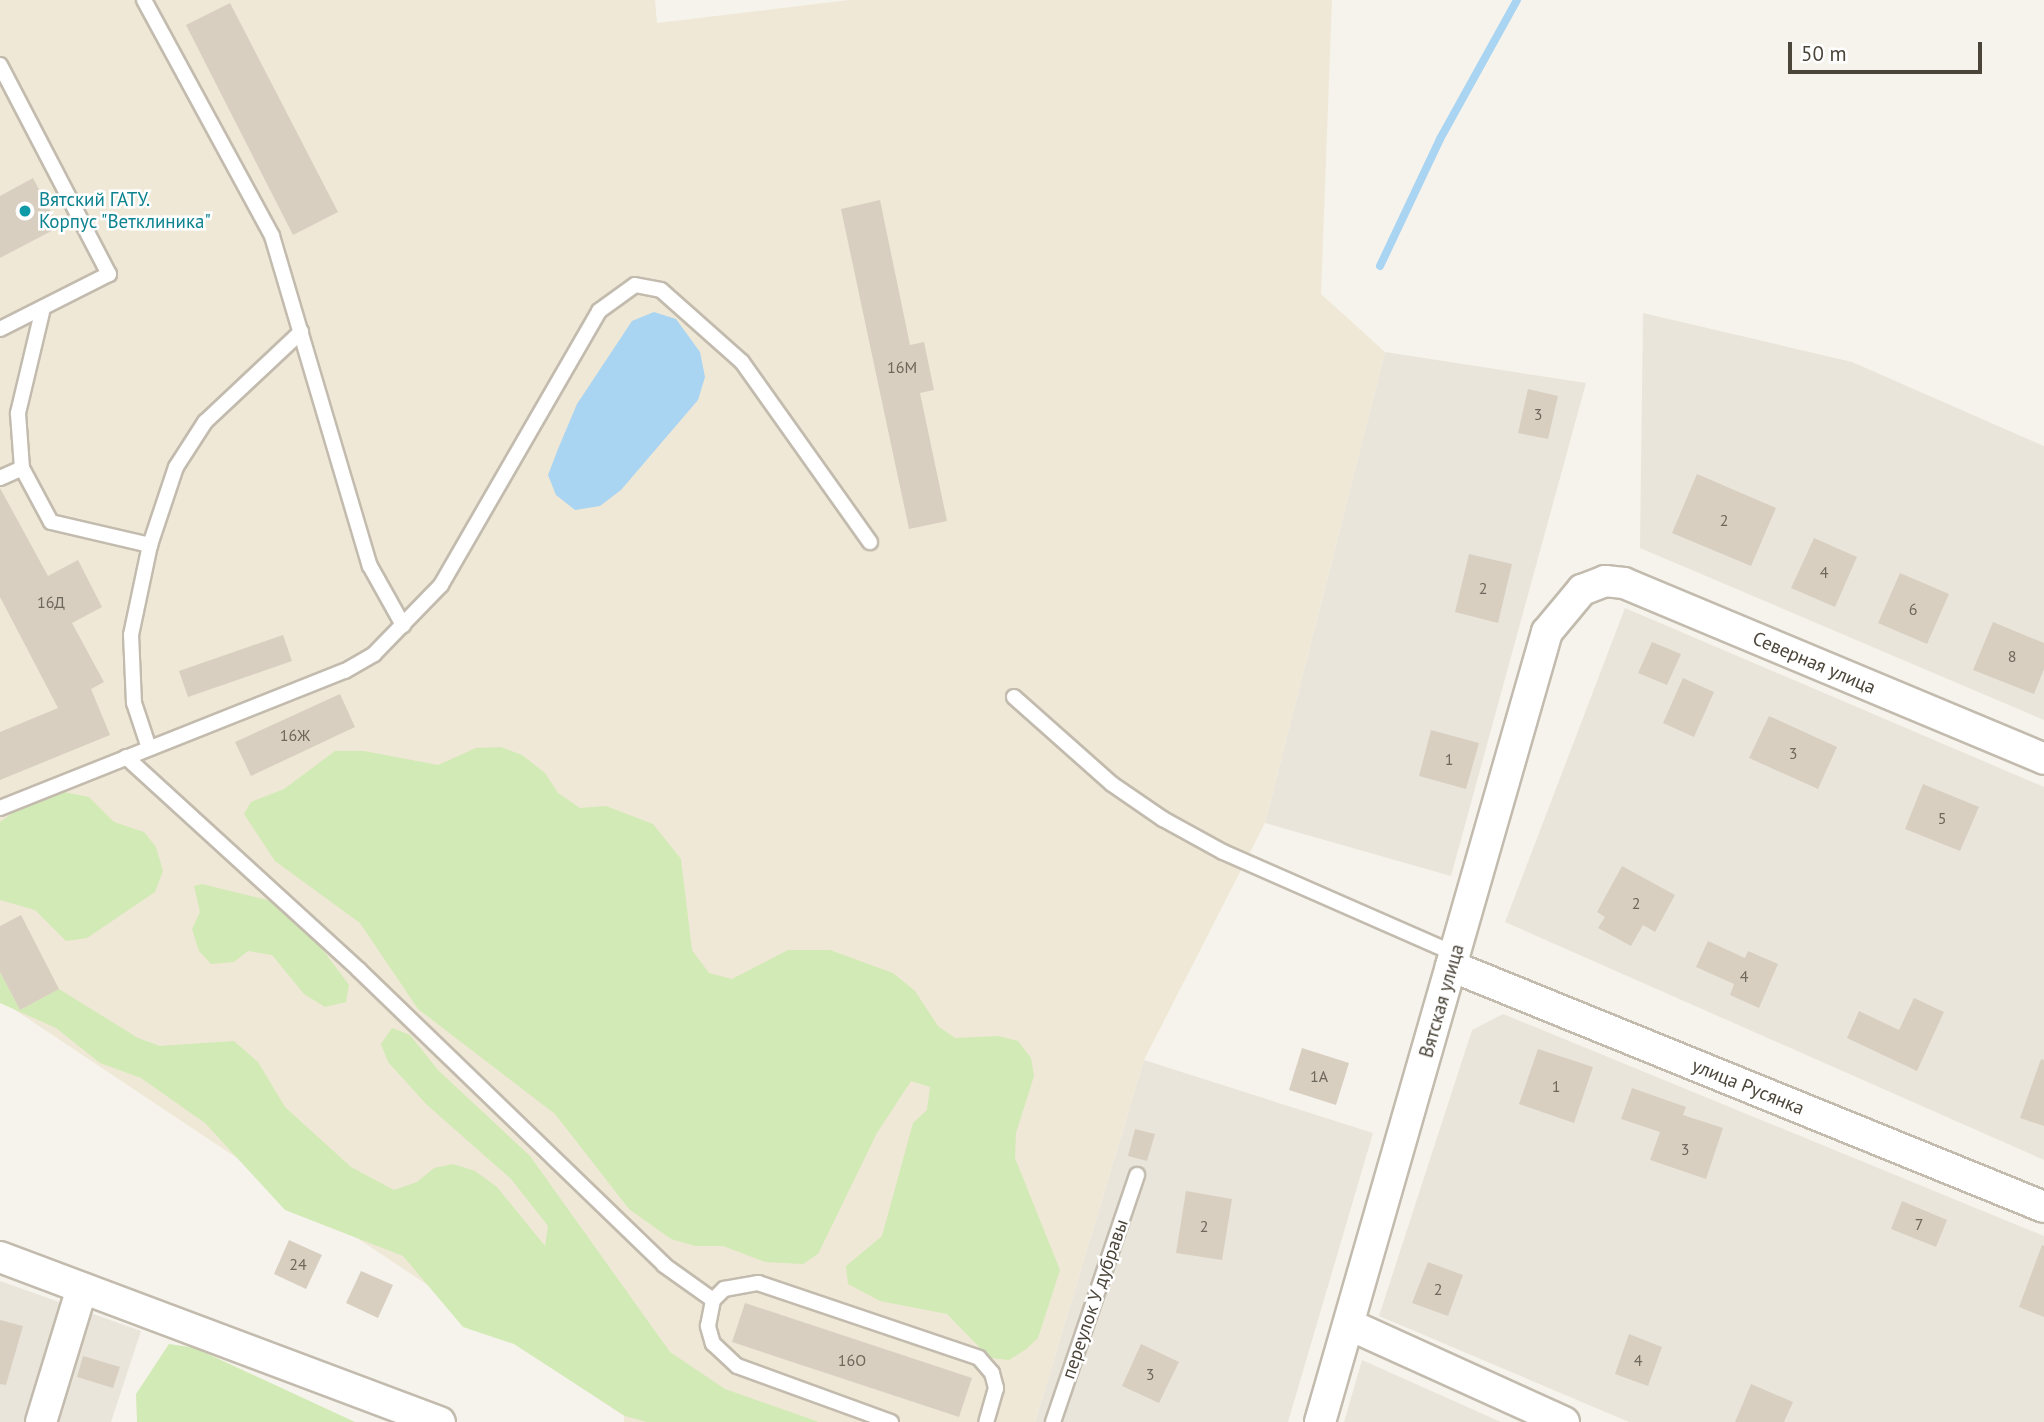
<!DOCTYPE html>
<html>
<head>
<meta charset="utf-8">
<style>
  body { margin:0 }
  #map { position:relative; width:2044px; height:1422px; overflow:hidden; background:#f6f3ec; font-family:"PT Sans",sans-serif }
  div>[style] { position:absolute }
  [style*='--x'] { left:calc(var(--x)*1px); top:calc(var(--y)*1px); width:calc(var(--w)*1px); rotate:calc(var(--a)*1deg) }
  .residential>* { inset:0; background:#eae5da }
  .education>* { inset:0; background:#efe8d6 }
  .green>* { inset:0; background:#d2eab5 }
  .water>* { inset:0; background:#a9d4f2 }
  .stream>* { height:8px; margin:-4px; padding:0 4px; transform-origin:4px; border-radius:4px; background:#a9d4f2 }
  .building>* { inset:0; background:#d8cfc1 }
  .roads { filter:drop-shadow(2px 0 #c2bbae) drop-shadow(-2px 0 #c2bbae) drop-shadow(0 2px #c2bbae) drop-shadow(0 -2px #c2bbae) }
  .service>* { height:14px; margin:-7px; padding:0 7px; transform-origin:7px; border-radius:7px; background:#fff }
  .minor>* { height:30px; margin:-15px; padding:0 15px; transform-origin:15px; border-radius:15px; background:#fff }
  .dots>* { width:19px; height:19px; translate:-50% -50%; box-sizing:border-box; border:4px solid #fff; border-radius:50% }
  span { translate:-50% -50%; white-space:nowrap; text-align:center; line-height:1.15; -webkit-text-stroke:5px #fff; paint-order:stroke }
  .number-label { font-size:16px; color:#6e675b }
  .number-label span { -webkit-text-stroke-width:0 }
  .culture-label { font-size:19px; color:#0d838f }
  .left { translate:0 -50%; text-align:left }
  .street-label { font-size:19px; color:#4b4439 }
  .scale { position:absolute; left:1788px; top:42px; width:194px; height:32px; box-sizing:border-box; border:4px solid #4b4439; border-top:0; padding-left:9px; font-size:21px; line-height:24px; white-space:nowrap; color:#4b4439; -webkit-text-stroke:5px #fff; paint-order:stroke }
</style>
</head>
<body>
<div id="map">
  <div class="residential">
    <i style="clip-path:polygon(1643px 313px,1852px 362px,2044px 446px,2044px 720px,1640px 548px)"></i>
    <i style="clip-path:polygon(1385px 352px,1586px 383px,1451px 876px,1265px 823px)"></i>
    <i style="clip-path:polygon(1625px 608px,2044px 787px,2044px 1160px,1505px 922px)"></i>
    <i style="clip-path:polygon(1503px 1014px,2044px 1236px,2044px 1422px,1629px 1422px,1379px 1316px,1472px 1030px)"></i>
    <i style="clip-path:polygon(1144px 1060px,1373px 1133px,1288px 1422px,1035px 1422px)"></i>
    <i style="clip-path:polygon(0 1281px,141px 1331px,111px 1422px,0 1422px)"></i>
    <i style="clip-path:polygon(1362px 1360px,1501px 1422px,1344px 1422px)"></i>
  </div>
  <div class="education">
    <i style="clip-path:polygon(0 0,655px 0,657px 23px,849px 0,1332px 0,1321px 294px,1385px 352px,1265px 823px,1144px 1060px,1035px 1422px,624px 1422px,624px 1416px,0 1000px)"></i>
  </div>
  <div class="green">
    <i style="clip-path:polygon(501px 747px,522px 755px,545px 773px,558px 793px,580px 808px,606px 806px,653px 824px,681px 859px,692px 950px,709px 973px,732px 979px,788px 950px,830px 950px,893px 973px,915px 991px,938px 1026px,955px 1038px,998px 1036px,1018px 1041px,1031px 1058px,1034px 1076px,1016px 1133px,1015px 1158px,1060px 1270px,1038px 1338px,1025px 1350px,1009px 1360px,990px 1358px,947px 1314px,880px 1301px,848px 1284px,846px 1266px,882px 1236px,913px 1123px,927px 1110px,930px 1087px,911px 1081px,877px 1133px,818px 1254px,803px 1264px,765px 1262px,723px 1246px,695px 1246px,671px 1239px,629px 1209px,555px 1114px,418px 1009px,360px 923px,275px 861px,244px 814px,251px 802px,284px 789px,335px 751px,364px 751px,438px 765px,476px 748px)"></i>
    <i style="clip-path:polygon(64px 792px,89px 797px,114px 822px,144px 832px,156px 847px,163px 871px,155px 892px,87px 938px,66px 941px,35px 910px,0 900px,0 822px,22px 806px)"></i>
    <i style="clip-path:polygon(202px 884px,283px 904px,302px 922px,349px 985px,346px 1002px,325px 1007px,304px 994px,272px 955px,248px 951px,234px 962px,211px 964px,199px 951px,192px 929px,200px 912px,194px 886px)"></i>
    <i style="clip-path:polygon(0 972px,20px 1010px,59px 989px,138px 1038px,160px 1046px,234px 1041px,258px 1062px,285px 1107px,351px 1167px,394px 1190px,417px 1182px,434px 1168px,453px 1164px,475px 1171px,497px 1187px,545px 1246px,548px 1226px,511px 1179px,426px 1104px,388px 1062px,381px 1044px,392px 1028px,410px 1035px,438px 1070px,530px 1156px,670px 1352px,725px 1389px,819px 1422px,647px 1422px,625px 1416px,514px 1344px,463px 1327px,403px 1256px,285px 1210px,205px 1123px,141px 1078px,100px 1063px,56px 1028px,0 1003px)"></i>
    <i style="clip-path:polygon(169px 1344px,195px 1348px,355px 1422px,137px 1422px,136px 1394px)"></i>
  </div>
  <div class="water">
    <i style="clip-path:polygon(654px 312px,676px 319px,700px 352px,705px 377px,698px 400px,621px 490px,600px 506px,575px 510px,556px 495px,548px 475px,558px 449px,577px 404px,632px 321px)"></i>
  </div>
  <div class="stream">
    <i style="--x:1380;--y:266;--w:140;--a:-64.7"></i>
    <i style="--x:1440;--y:139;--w:159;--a:-61"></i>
  </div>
  <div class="building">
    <i style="clip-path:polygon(230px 3px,338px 212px,293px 235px,186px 25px)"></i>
    <i style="clip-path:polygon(33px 178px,59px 227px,0 258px,0 196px)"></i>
    <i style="clip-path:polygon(880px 200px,910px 345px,924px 342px,934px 390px,920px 393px,947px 521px,909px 529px,841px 209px)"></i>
    <i style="clip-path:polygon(1528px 389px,1558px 396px,1548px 439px,1518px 433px)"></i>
    <i style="clip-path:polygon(1697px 474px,1776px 508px,1751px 566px,1672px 533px)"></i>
    <i style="clip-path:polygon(0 488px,48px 576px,78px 560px,102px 607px,72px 623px,104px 682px,91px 689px,110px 735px,0 780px,0 732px,58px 708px,0 597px)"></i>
    <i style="clip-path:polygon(1814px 538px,1857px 557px,1835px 607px,1791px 588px)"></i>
    <i style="clip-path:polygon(1469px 554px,1512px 564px,1498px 623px,1455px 612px)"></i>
    <i style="clip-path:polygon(1900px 573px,1949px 594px,1927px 644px,1878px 623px)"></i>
    <i style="clip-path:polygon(1993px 622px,2044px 643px,2044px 669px,2034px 694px,1973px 670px)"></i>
    <i style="clip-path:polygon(283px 635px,292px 661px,188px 697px,179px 671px)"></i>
    <i style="clip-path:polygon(1652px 642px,1681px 654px,1667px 685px,1638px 673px)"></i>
    <i style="clip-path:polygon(1683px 678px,1714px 692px,1694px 737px,1663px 723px)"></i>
    <i style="clip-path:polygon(340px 694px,355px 727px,251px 776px,235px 742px)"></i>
    <i style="clip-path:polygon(1769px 716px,1837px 747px,1818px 789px,1749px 758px)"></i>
    <i style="clip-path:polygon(1431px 730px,1479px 743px,1466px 789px,1419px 776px)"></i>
    <i style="clip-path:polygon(1923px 784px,1979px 807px,1960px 851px,1905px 829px)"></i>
    <i style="clip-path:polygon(1622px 866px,1675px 895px,1655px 932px,1643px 925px,1631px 946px,1598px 928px,1605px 917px,1597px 912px)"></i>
    <i style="clip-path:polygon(21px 915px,59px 989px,20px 1010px,0 972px,0 926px)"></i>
    <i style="clip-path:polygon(1708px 941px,1745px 958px,1748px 951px,1778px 964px,1759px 1008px,1730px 995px,1734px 984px,1696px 967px)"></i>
    <i style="clip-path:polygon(1914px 998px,1944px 1012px,1917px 1071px,1847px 1038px,1859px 1011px,1899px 1030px)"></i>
    <i style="clip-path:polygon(1302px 1048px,1349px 1063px,1336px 1105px,1289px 1090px)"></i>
    <i style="clip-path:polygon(1538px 1049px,1593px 1067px,1574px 1123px,1519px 1104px)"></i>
    <i style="clip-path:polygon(2041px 1059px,2044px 1060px,2044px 1126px,2020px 1118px)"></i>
    <i style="clip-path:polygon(1632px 1088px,1686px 1107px,1683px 1115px,1723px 1128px,1706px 1179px,1650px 1160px,1660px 1132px,1621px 1119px)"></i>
    <i style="clip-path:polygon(1135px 1129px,1155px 1134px,1147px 1161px,1128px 1156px)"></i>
    <i style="clip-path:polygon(1186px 1191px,1232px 1199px,1222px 1260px,1176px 1253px)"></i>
    <i style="clip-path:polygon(1902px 1201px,1947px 1220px,1936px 1247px,1891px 1229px)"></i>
    <i style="clip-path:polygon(289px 1240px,322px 1255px,306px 1289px,274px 1274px)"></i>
    <i style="clip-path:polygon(2042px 1245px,2044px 1246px,2044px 1317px,2019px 1307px)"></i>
    <i style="clip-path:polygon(1428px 1262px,1463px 1275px,1448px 1316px,1412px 1303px)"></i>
    <i style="clip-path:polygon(361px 1271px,393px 1285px,378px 1318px,346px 1303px)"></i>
    <i style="clip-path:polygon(745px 1303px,972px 1378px,959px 1417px,732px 1342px)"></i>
    <i style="clip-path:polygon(0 1320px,23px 1326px,6px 1385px,0 1384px)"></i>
    <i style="clip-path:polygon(1629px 1334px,1662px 1347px,1648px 1386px,1615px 1374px)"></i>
    <i style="clip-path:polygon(1141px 1344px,1179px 1362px,1159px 1403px,1122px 1386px)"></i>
    <i style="clip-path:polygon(83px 1356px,120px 1367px,113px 1388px,77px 1377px)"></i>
    <i style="clip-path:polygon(1751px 1384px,1793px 1402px,1784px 1422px,1735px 1422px)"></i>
  </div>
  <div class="roads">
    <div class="service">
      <i style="--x:144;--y:0;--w:268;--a:61.5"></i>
      <i style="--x:272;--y:236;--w:344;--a:73.5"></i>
      <i style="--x:370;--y:566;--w:68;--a:60.8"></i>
      <i style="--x:0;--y:65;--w:236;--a:62.5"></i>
      <i style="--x:109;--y:274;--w:122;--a:153.2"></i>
      <i style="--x:22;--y:468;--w:61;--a:61.8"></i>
      <i style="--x:51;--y:522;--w:102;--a:13.1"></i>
      <i style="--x:0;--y:478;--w:24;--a:-24"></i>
      <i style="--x:22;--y:468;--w:55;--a:-94.2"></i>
      <i style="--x:18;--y:413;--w:108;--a:-76.6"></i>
      <i style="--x:1014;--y:697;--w:131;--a:41.6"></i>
      <i style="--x:1112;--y:784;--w:62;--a:34.5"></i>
      <i style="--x:1163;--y:819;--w:68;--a:28.8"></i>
      <i style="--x:1223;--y:852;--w:253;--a:23.7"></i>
      <i style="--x:149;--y:748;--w:47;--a:-108.4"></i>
      <i style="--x:134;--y:703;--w:68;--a:-92.5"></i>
      <i style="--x:131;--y:635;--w:92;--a:-78.1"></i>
      <i style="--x:150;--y:545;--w:82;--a:-71.6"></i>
      <i style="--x:176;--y:467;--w:54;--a:-57.2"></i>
      <i style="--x:205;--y:422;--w:132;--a:-43.2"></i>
      <i style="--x:126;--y:757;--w:316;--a:42.4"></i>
      <i style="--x:359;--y:970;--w:424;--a:44"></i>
      <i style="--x:664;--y:1265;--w:60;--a:35.5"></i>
      <i style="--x:0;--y:808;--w:371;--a:-21.7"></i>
      <i style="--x:345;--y:671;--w:34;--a:-30"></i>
      <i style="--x:374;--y:654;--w:96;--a:-45.8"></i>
      <i style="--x:441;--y:585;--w:316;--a:-60"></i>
      <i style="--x:599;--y:311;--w:44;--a:-35.8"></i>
      <i style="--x:635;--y:285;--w:26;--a:11"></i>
      <i style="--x:661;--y:290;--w:108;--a:41.6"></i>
      <i style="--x:742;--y:362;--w:221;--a:54.6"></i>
      <i style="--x:891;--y:1422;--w:164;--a:-160"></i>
      <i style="--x:737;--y:1366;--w:33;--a:-137"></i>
      <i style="--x:713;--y:1344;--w:19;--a:-106"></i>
      <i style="--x:708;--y:1326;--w:26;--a:-79"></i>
      <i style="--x:713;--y:1300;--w:16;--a:-45"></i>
      <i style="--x:724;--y:1289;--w:35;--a:-10"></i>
      <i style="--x:758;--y:1283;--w:233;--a:18.7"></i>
      <i style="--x:979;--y:1358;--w:20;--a:49"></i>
      <i style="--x:992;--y:1373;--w:16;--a:75"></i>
      <i style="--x:996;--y:1388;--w:35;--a:106"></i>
      <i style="--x:1053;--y:1422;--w:261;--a:-71.2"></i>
    </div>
    <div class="minor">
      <i style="--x:1451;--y:966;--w:640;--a:22.12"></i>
      <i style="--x:0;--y:1257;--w:470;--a:20.6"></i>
      <i style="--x:1350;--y:1325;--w:235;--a:24.4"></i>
      <i style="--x:41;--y:1422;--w:140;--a:-73"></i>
      <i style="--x:1320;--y:1422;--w:822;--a:-73.97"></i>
      <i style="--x:1547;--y:632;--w:55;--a:-50.2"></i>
      <i style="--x:1582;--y:590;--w:25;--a:-21"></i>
      <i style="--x:1605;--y:581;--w:19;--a:6"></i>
      <i style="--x:1624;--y:583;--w:455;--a:22.7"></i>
    </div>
  </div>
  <div class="dots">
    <i style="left:25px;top:211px;background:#0f9aa8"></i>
  </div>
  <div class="number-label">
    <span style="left:902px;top:367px">16М</span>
    <span style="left:1538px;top:414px">3</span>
    <span style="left:1724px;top:520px">2</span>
    <span style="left:1824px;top:572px">4</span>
    <span style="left:1483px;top:588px">2</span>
    <span style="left:51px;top:602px">16Д</span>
    <span style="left:1913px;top:609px">6</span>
    <span style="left:2012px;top:656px">8</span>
    <span style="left:295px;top:735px">16Ж</span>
    <span style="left:1793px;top:753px">3</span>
    <span style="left:1449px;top:759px">1</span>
    <span style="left:1942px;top:818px">5</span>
    <span style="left:1636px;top:903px">2</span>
    <span style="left:1744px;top:976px">4</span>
    <span style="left:1319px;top:1076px">1А</span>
    <span style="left:1556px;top:1086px">1</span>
    <span style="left:1685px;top:1149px">3</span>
    <span style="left:1919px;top:1224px">7</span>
    <span style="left:1204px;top:1226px">2</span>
    <span style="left:298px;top:1264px">24</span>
    <span style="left:1438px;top:1289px">2</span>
    <span style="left:852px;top:1360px">16О</span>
    <span style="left:1638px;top:1360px">4</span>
    <span style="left:1150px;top:1374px">3</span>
  </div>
  <div class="culture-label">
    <span class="left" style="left:39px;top:211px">Вятский ГАТУ.<br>Корпус "Ветклиника"</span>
  </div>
  <div class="street-label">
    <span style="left:1814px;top:663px;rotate:23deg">Северная улица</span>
    <span style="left:1442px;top:1001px;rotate:-74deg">Вятская улица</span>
    <span style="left:1748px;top:1087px;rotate:22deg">улица Русянка</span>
    <span style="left:1095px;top:1299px;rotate:-71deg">переулок У дубравы</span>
  </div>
  <div class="scale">50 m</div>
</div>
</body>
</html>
